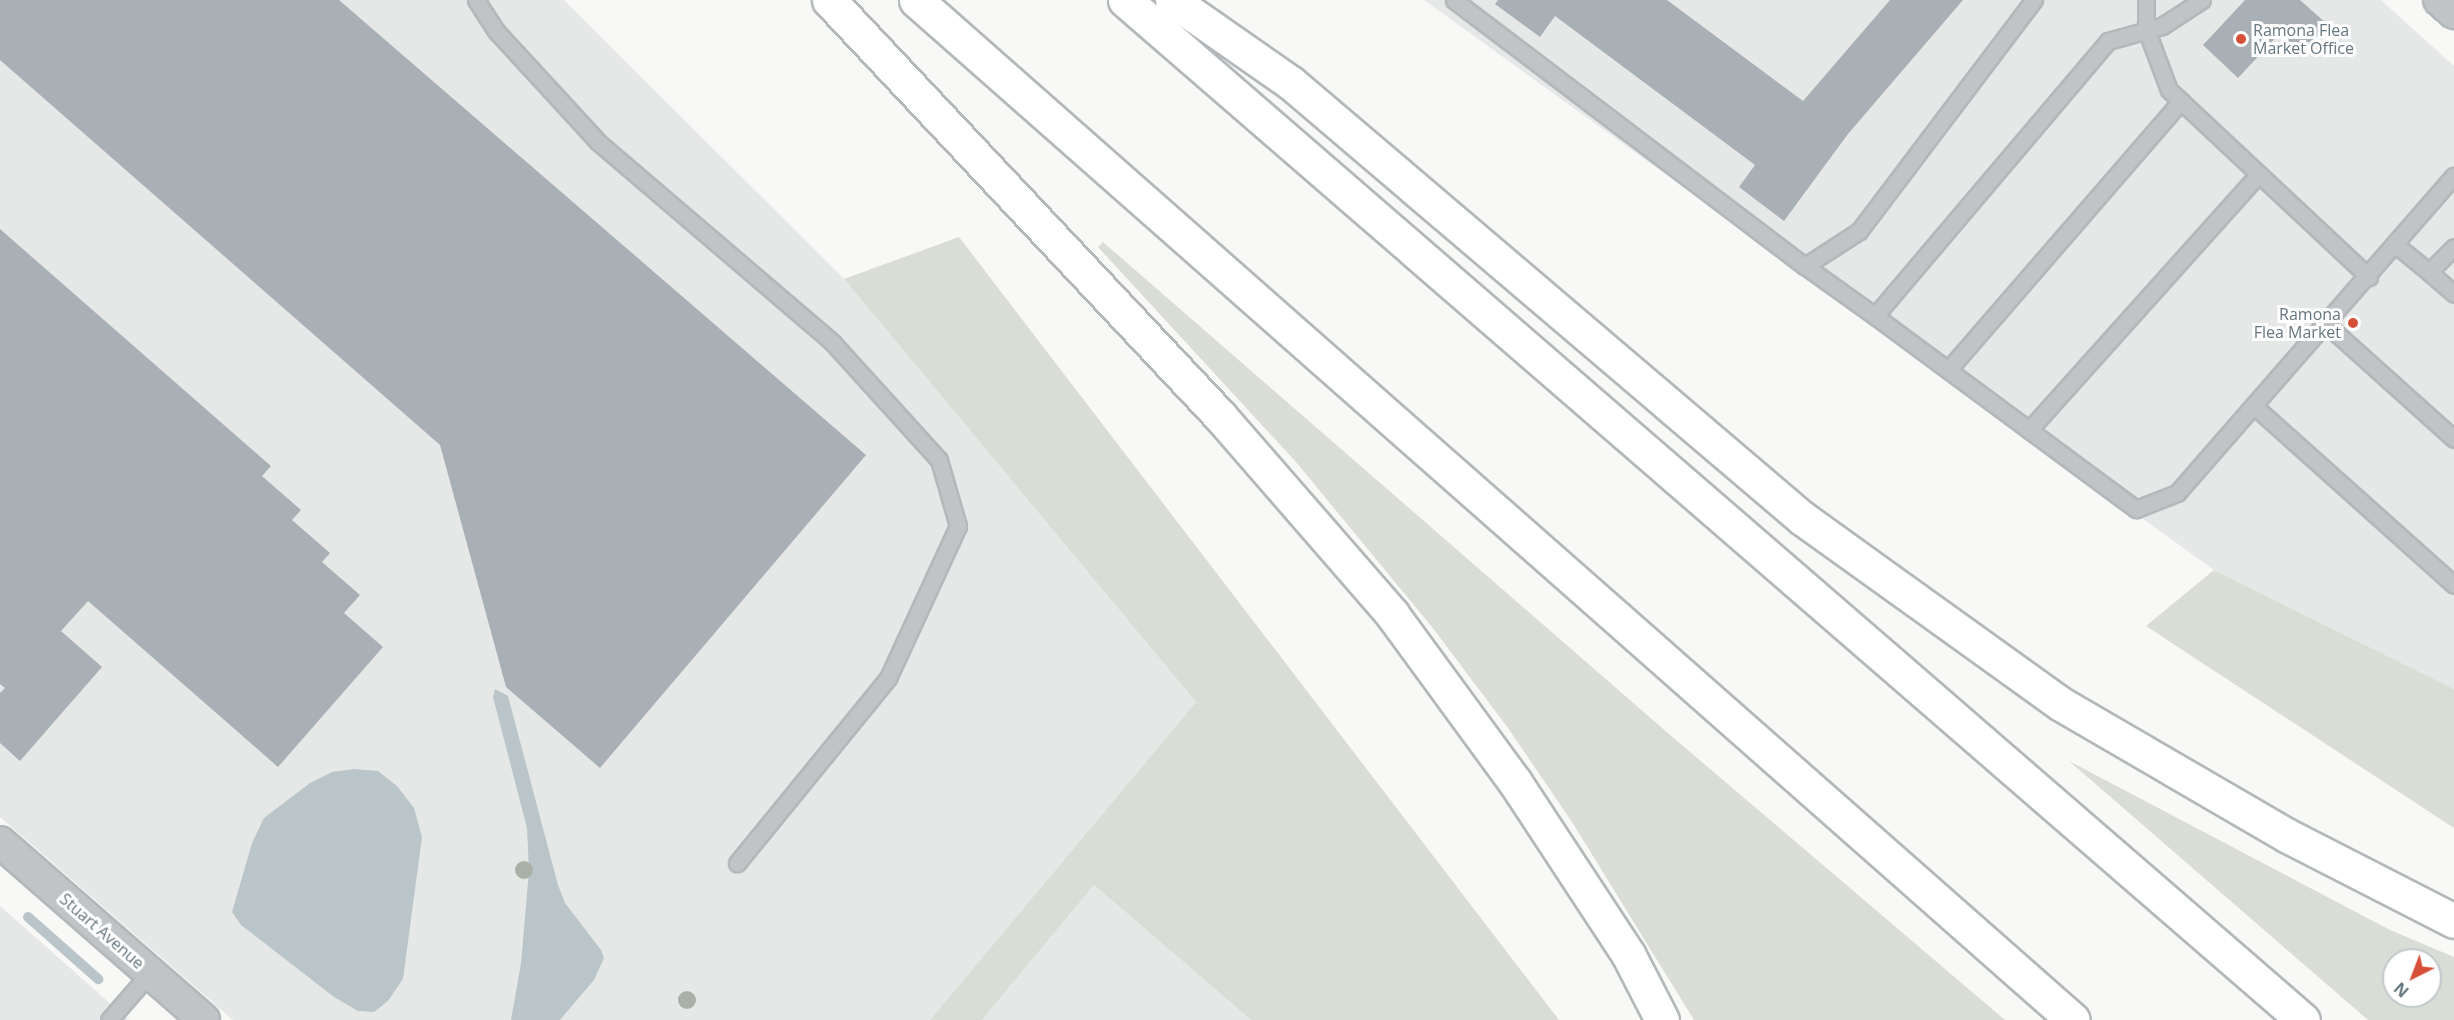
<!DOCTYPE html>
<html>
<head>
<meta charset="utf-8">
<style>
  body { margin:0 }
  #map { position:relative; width:2454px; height:1020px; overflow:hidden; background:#f8f8f6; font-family:"Open Sans",sans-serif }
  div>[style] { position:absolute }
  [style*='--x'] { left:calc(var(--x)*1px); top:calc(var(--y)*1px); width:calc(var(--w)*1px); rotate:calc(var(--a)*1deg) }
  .built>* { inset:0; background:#e6e8e7 }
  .green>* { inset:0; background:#d9ddd5 }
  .water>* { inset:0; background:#bac5c9 }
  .stream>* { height:10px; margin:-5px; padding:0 5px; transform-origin:5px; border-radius:5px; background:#bac5c9 }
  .building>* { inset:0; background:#a8b0b5 }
  .roads { filter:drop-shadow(2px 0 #b3b8ba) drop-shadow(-2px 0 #b3b8ba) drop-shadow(0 2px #b3b8ba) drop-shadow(0 -2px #b3b8ba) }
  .lane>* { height:15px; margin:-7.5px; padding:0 7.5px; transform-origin:7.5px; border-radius:7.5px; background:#c0c4c7 }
  .street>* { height:30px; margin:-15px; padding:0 15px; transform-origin:15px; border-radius:15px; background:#c0c4c7 }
  .highway>* { height:33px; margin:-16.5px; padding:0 16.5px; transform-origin:16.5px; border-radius:16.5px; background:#fff }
  .trees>* { width:18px; height:18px; margin:-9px; border-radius:50%; background:#a9b1a6 }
  .dots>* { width:16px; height:16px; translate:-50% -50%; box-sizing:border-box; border:3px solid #fff; border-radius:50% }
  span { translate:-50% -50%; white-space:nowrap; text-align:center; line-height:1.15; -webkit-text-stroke:6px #fff; paint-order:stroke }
  .poi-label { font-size:16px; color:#66767f }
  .left { translate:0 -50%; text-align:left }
  .right { translate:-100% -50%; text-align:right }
  .street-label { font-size:16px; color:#66767f }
  .north { position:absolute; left:2382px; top:948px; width:60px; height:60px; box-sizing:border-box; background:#fff; border:2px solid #c2c8cc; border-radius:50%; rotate:222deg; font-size:16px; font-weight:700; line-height:24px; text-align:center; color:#66767f }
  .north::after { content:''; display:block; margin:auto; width:21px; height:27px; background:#d64f38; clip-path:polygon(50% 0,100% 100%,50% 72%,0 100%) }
</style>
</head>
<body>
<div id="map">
  <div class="built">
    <i style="clip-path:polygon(0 0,564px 0,844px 279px,1196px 702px,930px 1020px,233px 1020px,0 817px)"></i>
    <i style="clip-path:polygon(1424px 0,2381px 0,2454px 66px,2454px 689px,2214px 570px)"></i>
    <i style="clip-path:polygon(1094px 885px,1251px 1020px,982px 1020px)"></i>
    <i style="clip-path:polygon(0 906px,129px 1020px,0 1020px)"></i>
  </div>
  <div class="green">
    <i style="clip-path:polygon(959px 237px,1559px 1020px,1251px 1020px,1094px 885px,982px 1020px,930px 1020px,1196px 702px,844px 279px)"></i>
    <i style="clip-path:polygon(1103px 242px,1669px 734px,2005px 1020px,1694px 1020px,1572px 822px,1508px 728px,1432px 627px,1296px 462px,1098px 247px)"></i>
    <i style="clip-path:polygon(2214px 570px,2454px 689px,2454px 828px,2146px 626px)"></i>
    <i style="clip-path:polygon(evenodd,2069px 761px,2390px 930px,2454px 957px,2454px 1020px,2368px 1020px,2069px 761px,2394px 960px,2430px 960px,2430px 996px,2394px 996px,2394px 960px)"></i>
  </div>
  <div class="water">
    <i style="clip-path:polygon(495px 689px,508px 696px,558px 885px,565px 903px,601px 950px,604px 958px,594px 980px,560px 1020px,511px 1020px,521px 963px,529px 871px,527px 828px,493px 697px)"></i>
    <i style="clip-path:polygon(354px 769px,378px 771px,397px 786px,414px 808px,422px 837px,403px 979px,388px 1001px,374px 1012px,358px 1011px,334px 997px,241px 925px,232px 912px,252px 843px,264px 818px,310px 783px,332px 772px)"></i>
  </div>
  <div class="stream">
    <i style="--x:28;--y:917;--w:94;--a:41.5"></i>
  </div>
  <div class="building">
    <i style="clip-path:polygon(0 0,339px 0,866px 455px,600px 768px,506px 687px,440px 445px,0 60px)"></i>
    <i style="clip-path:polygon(1498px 0,1667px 0,1803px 101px,1890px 0,1963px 0,1848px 134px,1784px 221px,1739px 187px,1755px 165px,1555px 16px,1540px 37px,1495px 4px)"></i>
    <i style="clip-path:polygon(2245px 0,2300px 0,2328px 25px,2301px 53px,2280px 33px,2238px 78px,2203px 45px)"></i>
    <i style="clip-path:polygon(0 229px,271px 466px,262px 476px,301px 510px,292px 520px,330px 553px,322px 562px,360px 595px,344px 613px,383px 647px,278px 767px,88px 601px,61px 631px,102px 667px,20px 761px,0 743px,0 693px,5px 688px,0 684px)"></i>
  </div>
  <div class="roads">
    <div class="lane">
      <i style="--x:476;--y:0;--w:38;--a:57"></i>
      <i style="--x:497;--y:32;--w:149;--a:47.4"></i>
      <i style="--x:598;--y:142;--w:308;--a:40.5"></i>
      <i style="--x:832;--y:342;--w:159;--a:47.8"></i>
      <i style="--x:939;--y:460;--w:69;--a:73.9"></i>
      <i style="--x:958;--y:526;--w:167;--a:114.7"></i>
      <i style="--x:888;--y:678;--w:239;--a:129.2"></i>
      <i style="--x:1454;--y:0;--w:440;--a:37.2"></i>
      <i style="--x:1805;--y:266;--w:64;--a:-32.9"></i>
      <i style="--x:1859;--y:231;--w:290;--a:-52.9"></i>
      <i style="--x:2146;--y:0;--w:29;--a:90"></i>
      <i style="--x:2146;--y:29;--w:65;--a:69.3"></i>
      <i style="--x:2169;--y:90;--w:274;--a:43.1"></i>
      <i style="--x:2202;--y:0;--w:48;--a:147"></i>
      <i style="--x:2162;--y:26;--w:56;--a:164.5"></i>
      <i style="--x:2108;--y:41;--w:360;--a:130.3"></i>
      <i style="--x:1875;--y:316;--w:325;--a:36.5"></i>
      <i style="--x:2136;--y:509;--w:44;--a:-21.3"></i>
      <i style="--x:2177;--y:493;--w:421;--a:-48.9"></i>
      <i style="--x:2396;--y:245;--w:43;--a:39.3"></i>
      <i style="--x:2429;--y:272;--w:35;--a:-45"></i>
      <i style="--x:1805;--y:266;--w:86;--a:35.5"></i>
      <i style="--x:2429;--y:272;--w:33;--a:41"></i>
      <i style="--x:2326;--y:324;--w:172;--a:41.9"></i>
      <i style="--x:1948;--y:370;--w:356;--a:-49.1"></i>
      <i style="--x:2254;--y:406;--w:268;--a:41.8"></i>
      <i style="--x:2029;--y:430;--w:344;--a:-48.1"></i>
      <i style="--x:109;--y:1020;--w:62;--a:-48.9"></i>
    </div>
    <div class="street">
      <i style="--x:2439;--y:0;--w:20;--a:41"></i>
      <i style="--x:0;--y:842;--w:271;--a:41.1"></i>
    </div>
    <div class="highway">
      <i style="--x:829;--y:0;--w:571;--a:46.77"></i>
      <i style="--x:1220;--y:416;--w:262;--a:49"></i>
      <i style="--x:1392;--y:614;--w:208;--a:53.8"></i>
      <i style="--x:1515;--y:782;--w:206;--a:56.7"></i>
      <i style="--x:1628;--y:954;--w:74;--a:62.7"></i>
      <i style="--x:916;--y:0;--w:1542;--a:41.4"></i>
      <i style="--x:1125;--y:0;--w:1558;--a:40.89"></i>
      <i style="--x:1172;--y:0;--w:145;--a:34.9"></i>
      <i style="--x:1291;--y:83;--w:671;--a:40.41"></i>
      <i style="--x:1802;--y:518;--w:319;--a:35.7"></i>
      <i style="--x:2061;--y:704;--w:263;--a:30.2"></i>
      <i style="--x:2288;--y:836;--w:186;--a:27.1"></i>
    </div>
  </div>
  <div class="trees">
    <i style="left:524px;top:870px"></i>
    <i style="left:687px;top:1000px"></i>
  </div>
  <div class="dots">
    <i style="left:2241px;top:39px;background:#d64f38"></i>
    <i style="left:2353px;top:323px;background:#d64f38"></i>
  </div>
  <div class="poi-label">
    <span class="left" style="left:2253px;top:39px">Ramona Flea<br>Market Office</span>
    <span class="right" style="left:2341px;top:323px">Ramona<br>Flea Market</span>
  </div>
  <div class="street-label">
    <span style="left:102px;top:931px;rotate:41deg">Stuart Avenue</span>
  </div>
  <div class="north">N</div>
</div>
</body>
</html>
